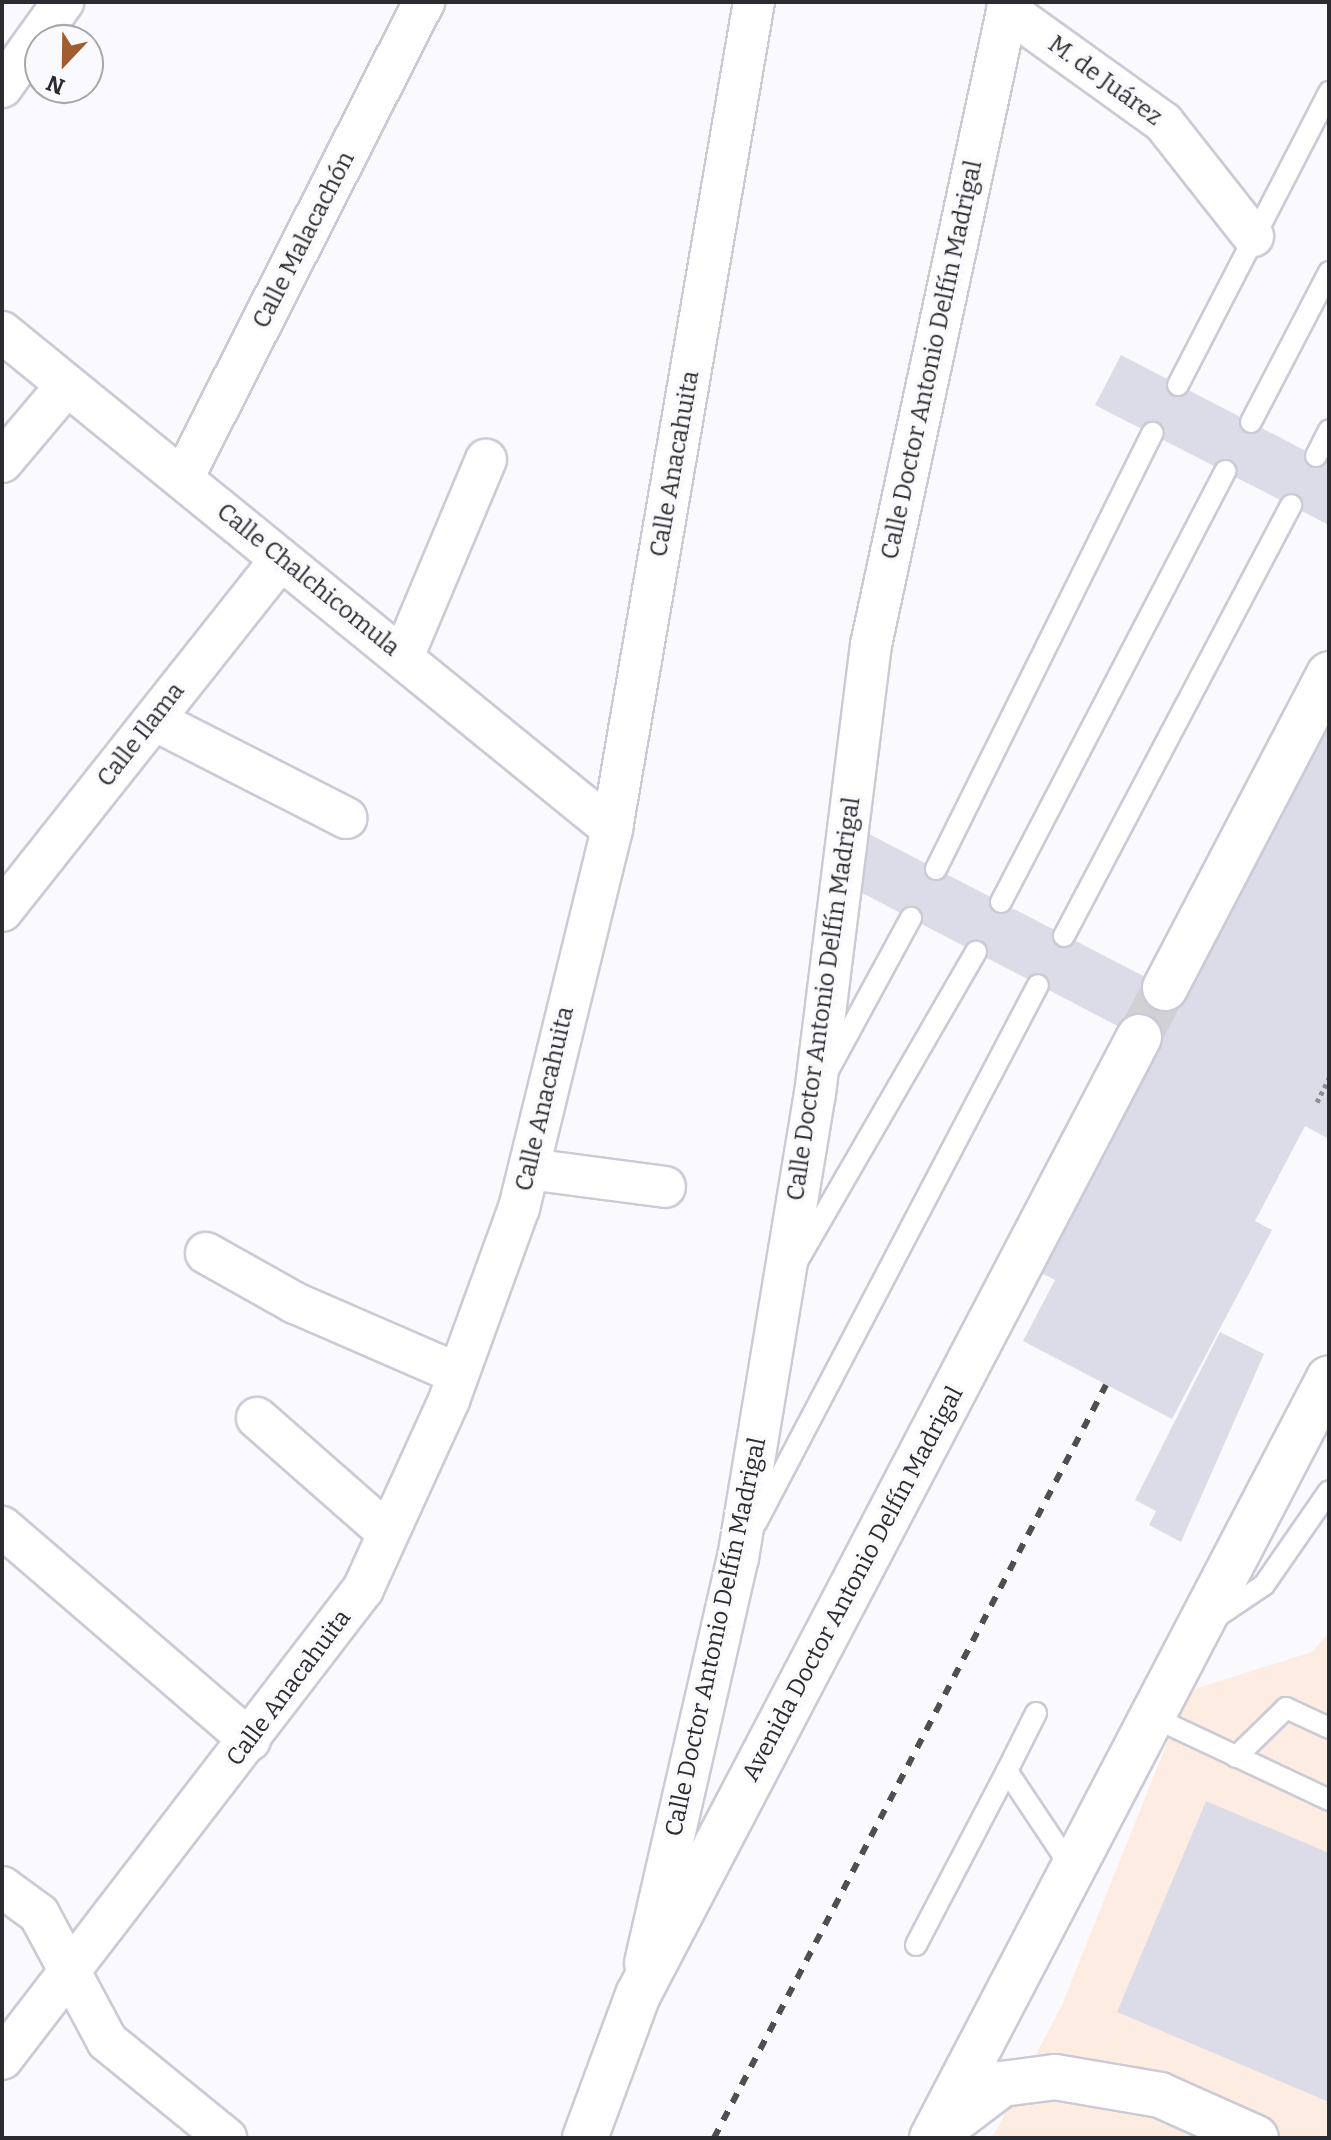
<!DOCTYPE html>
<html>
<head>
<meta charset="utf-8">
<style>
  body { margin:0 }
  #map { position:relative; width:1331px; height:2140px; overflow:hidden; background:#f9f9fe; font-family:Bitter,serif }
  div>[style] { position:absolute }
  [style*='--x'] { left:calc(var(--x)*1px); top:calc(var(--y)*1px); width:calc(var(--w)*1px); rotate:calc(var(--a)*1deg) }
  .education>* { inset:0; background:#fdece1 }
  .building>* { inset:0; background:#dcdce8 }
  .secondary-tunnel>* { height:44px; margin-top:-22px; transform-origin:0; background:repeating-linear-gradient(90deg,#d0d0d5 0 44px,transparent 0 66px) }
  .path>* { height:5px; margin-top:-2.5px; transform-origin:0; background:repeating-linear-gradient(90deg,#8e8e93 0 4px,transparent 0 8px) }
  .roads { filter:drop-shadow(2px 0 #cbcad6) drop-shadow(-2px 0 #cbcad6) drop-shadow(0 2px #cbcad6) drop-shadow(0 -2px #cbcad6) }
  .service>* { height:20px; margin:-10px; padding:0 10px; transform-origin:10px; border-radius:10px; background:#fff }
  .minor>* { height:40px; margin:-20px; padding:0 20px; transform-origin:20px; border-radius:20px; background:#fff }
  .secondary>* { height:44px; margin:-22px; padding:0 22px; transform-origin:22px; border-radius:22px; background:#fff }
  .rail>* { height:6px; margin-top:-3px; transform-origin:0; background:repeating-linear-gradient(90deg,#4f4f53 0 10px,transparent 0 20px) }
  span { translate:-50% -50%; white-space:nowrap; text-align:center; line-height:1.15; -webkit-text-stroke:6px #f9f9fe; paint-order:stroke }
  .street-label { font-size:24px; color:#2c2c30 }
  .frame { position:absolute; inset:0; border:4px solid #2c2c30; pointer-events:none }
  .north { position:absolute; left:24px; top:24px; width:80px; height:80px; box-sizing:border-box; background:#f9f9fe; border:2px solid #a7a7ac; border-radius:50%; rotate:202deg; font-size:22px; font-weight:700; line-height:32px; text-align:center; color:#2c2c30 }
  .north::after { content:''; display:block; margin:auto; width:28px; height:36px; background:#a15d2e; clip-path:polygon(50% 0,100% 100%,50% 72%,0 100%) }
</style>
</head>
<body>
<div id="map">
  <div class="education">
    <i style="clip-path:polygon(1329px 1632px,1329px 2138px,992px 2138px,1062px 2005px,1188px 1691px,1312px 1652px)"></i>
  </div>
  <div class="building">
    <i style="clip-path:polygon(1121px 355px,1329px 463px,1329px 525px,1095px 405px)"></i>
    <i style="clip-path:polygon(1329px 712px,1329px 1139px,1305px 1126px,1255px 1221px,1272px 1230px,1172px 1419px,1023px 1341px,1055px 1280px,1041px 1273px,1154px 1045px,843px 883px,869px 834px,1180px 995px)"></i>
    <i style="clip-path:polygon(1220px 1332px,1264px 1354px,1181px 1542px,1149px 1525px,1156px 1511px,1135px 1500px)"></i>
    <i style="clip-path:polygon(1206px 1801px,1329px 1853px,1329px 2102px,1117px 2012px)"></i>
  </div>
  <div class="secondary-tunnel">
    <i style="--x:1139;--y:1037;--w:55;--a:-62"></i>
  </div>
  <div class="path">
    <i style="--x:1317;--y:1102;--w:27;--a:-63"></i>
  </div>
  <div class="roads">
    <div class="service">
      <i style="--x:1178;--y:385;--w:330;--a:-62.7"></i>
      <i style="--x:1251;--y:422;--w:169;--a:-62.5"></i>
      <i style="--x:1316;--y:456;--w:29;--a:-63"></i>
      <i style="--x:936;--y:869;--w:487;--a:-63.6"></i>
      <i style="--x:1001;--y:902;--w:486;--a:-62.5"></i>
      <i style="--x:1064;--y:936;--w:487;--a:-62.2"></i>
      <i style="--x:829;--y:1069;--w:172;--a:-61.5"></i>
      <i style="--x:798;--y:1260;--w:356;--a:-60"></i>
      <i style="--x:756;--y:1523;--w:607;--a:-62.34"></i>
      <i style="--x:1215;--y:1618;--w:59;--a:-34"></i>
      <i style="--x:1264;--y:1585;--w:114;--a:-55.3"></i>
      <i style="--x:1036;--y:1713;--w:65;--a:116.6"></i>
      <i style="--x:1007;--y:1771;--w:119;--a:56.3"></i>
      <i style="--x:1153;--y:1717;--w:195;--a:25.2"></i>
      <i style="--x:1236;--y:1757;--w:70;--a:-44.4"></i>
      <i style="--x:1286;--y:1708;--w:47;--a:24.9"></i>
      <i style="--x:916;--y:1945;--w:196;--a:-62.4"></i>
    </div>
    <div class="minor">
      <i style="--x:1007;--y:10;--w:193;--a:35.7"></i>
      <i style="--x:1164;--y:123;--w:144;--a:51.8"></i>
      <i style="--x:2;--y:87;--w:105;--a:-54.3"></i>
      <i style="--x:2;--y:332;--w:787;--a:39.17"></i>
      <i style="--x:2;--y:462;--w:99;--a:-49.9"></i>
      <i style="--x:183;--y:478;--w:534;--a:-63.15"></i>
      <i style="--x:403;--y:657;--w:214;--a:-67.2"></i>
      <i style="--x:154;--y:720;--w:216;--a:27"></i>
      <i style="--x:2;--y:911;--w:448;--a:-51.6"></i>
      <i style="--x:529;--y:1169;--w:137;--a:7.5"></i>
      <i style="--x:206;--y:1253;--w:102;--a:29.3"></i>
      <i style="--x:295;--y:1303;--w:178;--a:23.5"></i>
      <i style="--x:257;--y:1418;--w:174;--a:41.3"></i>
      <i style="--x:2;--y:1527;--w:327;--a:40.7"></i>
      <i style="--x:2;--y:1887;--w:46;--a:36.1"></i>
      <i style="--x:39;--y:1914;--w:144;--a:61.8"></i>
      <i style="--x:107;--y:2041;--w:154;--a:39.2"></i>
      <i style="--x:645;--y:1963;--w:416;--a:-77.1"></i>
      <i style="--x:738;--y:1558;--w:470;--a:-80.6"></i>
      <i style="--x:815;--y:1094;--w:452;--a:-82.9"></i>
      <i style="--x:871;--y:645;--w:658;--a:-77.89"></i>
      <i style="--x:2;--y:2059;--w:593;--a:-52.47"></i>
      <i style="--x:363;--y:1589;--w:208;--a:-65.5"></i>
      <i style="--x:449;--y:1400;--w:204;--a:-70"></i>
      <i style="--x:519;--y:1208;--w:390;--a:-76.2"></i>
      <i style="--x:612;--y:829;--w:839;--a:-80.26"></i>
    </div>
    <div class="secondary">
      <i style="--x:1165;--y:988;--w:354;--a:-62.4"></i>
      <i style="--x:944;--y:2128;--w:73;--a:-37.2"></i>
      <i style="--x:1002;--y:2084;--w:53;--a:-7.5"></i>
      <i style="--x:1055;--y:2077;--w:107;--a:9.7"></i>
      <i style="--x:1160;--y:2095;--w:105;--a:24.1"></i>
      <i style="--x:585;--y:2138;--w:153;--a:-69.7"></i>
      <i style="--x:638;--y:1995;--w:1081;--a:-62.39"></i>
      <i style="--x:932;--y:2138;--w:857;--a:-62.42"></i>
    </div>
  </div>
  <div class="rail">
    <i style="--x:714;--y:2138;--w:849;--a:-62.5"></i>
  </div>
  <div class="street-label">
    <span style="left:1105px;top:81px;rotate:36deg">M. de Juárez</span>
    <span style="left:304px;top:240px;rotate:-63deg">Calle Malacachón</span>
    <span style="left:932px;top:360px;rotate:-78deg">Calle Doctor Antonio Delfín Madrigal</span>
    <span style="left:675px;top:464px;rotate:-80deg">Calle Anacahuita</span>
    <span style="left:308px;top:580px;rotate:39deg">Calle Chalchicomula</span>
    <span style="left:141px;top:735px;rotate:-52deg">Calle Ilama</span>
    <span style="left:824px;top:999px;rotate:-82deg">Calle Doctor Antonio Delfín Madrigal</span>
    <span style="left:545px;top:1099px;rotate:-77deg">Calle Anacahuita</span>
    <span style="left:853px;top:1584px;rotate:-62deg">Avenida Doctor Antonio Delfín Madrigal</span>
    <span style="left:716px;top:1637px;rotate:-78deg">Calle Doctor Antonio Delfín Madrigal</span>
    <span style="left:289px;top:1688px;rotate:-53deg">Calle Anacahuita</span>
  </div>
  <div class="frame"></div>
  <div class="north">N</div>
</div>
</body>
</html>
